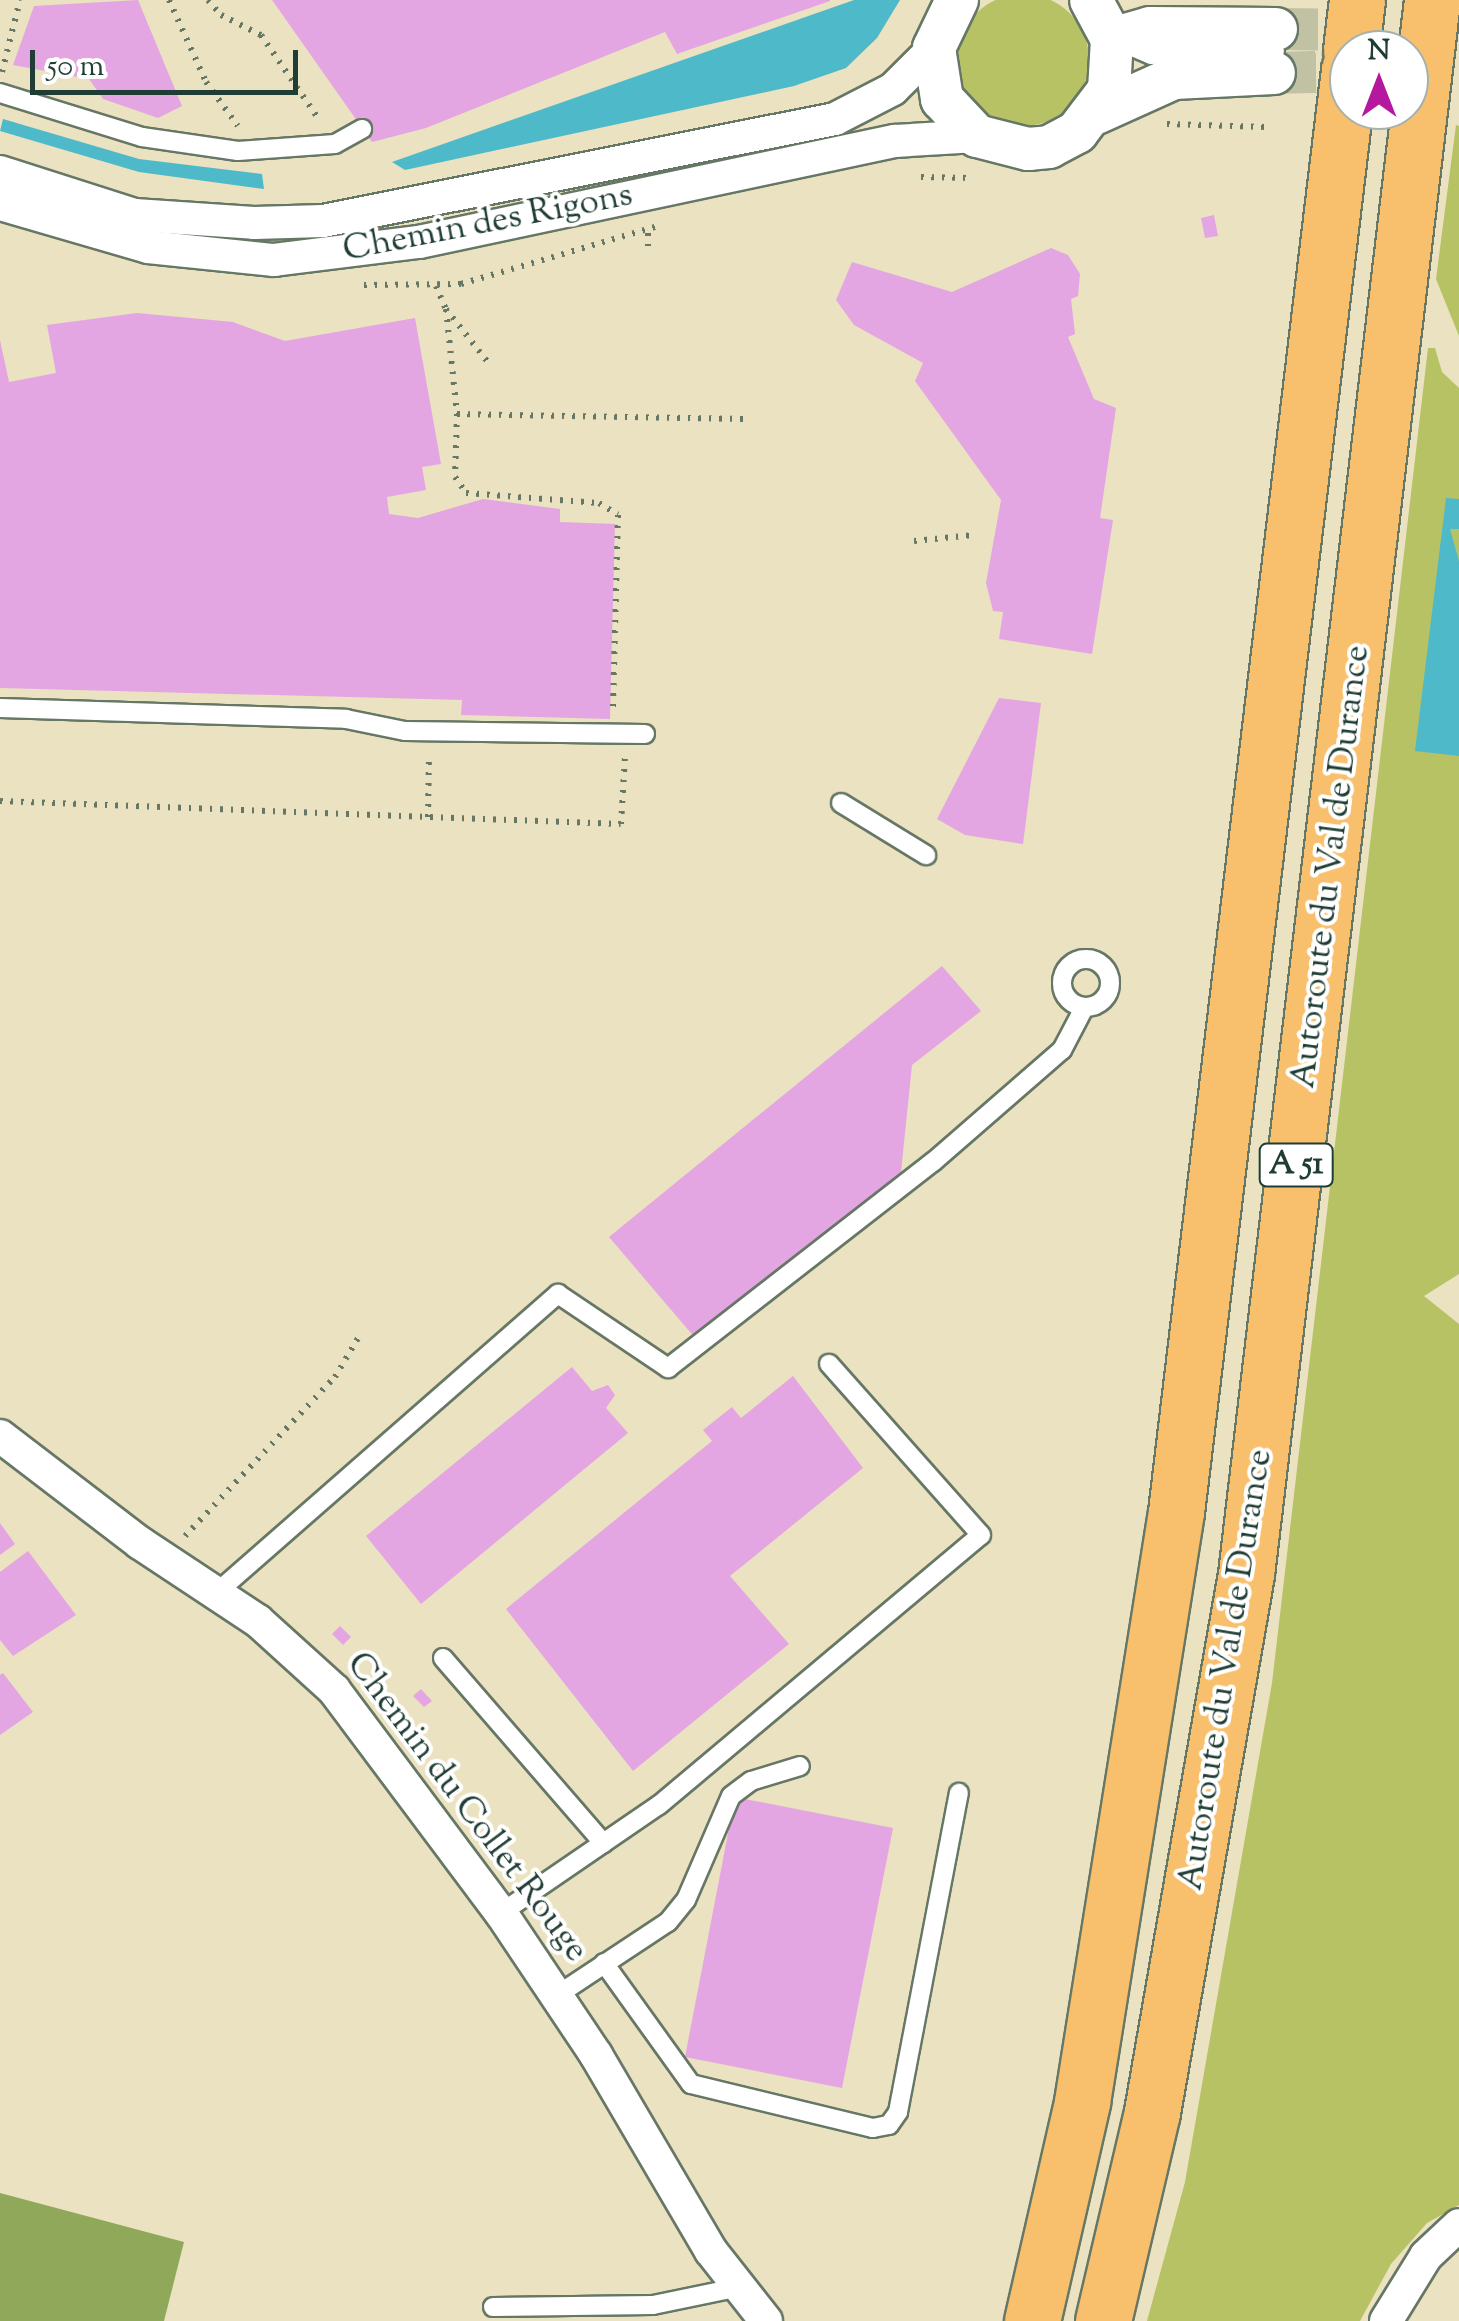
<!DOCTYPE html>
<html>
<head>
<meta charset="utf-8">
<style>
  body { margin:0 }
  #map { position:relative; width:1459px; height:2321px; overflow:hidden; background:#eae2c0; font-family:"Sorts Mill Goudy",serif }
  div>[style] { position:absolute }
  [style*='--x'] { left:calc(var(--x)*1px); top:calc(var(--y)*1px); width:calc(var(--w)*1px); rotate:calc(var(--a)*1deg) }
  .green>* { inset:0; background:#b6c264 }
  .round { border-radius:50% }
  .forest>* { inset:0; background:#90a85a }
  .water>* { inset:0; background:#4ebac9 }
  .building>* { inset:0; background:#e4a6e2 }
  .tertiary-tunnel>* { height:42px; margin-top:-21px; transform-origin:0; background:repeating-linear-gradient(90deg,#c1c1a4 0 42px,transparent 0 63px) }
  .path>* { height:6px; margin-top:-3px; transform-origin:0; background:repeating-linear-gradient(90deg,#667765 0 2.5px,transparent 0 10.5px) }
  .roads { filter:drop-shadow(2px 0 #667765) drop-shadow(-2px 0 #667765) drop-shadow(0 2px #667765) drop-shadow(0 -2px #667765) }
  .service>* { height:18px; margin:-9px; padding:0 9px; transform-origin:9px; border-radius:9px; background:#fff }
  .service>.ring { margin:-9px; padding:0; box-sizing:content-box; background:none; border:18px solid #fff; border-radius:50% }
  .minor>* { height:32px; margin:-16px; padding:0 16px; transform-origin:16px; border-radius:16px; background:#fff }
  .tertiary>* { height:42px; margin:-21px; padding:0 21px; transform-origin:21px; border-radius:21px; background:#fff }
  .motorway>* { height:55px; margin:-27.5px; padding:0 27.5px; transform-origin:27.5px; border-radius:27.5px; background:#f8bf6c }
  span { translate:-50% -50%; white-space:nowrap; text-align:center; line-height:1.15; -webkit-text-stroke:8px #fff; paint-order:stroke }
  .shield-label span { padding:2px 8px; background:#fff; border:2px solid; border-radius:8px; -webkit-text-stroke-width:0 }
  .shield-label { font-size:32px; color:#1f3d34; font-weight:700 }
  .street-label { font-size:35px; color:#1f3d34 }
  .north { position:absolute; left:1329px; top:30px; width:100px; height:100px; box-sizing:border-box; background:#fff; border:2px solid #a5b1ae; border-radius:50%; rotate:0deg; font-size:28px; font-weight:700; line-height:40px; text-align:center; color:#1f3d34 }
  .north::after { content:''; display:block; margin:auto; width:35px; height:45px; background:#b5179e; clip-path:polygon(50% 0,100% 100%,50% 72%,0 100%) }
  .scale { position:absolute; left:30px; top:50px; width:268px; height:45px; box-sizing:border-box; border:5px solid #1f3d34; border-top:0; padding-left:12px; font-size:30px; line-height:35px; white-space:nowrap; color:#1f3d34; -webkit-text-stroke:8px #fff; paint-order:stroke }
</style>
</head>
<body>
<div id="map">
  <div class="green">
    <i class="round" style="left:957px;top:-6px;width:132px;height:132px"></i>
    <i style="clip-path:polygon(1456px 125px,1459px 126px,1459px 336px,1436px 279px)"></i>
    <i style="clip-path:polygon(1428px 348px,1435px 348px,1442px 372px,1459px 388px,1459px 1274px,1424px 1296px,1459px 1324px,1459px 2205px,1427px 2223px,1391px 2264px,1360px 2321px,1147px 2321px,1185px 2182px,1272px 1683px)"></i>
  </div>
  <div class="forest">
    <i style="clip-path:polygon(0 2193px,184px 2242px,164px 2321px,0 2321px)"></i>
  </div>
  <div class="water">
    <i style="clip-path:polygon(854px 0,900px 0,877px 38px,846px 68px,794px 86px,405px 170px,392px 162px)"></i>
    <i style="clip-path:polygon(3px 119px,139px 159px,262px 174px,264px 189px,139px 172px,0 131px)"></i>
    <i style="clip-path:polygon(1446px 498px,1459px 499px,1459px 529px,1450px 529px,1459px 561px,1459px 756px,1415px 751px)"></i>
  </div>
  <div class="building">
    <i style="clip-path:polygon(138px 0,182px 106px,158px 118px,103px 99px,89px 79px,13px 65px,34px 6px)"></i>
    <i style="clip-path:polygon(272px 0,830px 0,830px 1px,677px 54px,665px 32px,426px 128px,372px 142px)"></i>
    <i style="clip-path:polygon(1214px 215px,1218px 236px,1205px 238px,1201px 218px)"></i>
    <i style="clip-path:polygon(1051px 248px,1068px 255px,1080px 274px,1078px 296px,1071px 299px,1075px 334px,1068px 337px,1094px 399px,1116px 408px,1100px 518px,1113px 520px,1092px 654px,999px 639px,1003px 612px,993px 611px,986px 583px,1001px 500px,915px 381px,923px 363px,854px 325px,836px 300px,852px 262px,952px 292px)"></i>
    <i style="clip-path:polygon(137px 313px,233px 322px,285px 341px,415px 318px,441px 464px,422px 467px,426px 490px,387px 497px,389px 514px,418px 518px,483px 499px,560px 509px,560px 522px,615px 524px,610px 719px,461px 715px,462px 700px,0 688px,0 340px,9px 382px,56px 373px,47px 325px)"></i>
    <i style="clip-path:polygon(999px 698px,1041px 703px,1023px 844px,965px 835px,937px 819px)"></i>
    <i style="clip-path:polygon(942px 966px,981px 1011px,912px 1065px,901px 1172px,696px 1339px,609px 1237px)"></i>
    <i style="clip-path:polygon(572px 1367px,592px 1391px,608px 1385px,615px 1395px,606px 1408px,628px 1433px,421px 1604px,366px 1536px)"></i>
    <i style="clip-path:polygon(793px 1376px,863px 1468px,730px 1576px,789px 1644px,633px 1771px,506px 1609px,712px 1441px,703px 1430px,732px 1407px,741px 1418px)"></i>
    <i style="clip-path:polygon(0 1523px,15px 1544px,0 1555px)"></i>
    <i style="clip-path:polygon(28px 1551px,76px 1615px,13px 1656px,0 1640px,0 1572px)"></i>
    <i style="clip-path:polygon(340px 1626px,351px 1637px,343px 1645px,332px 1634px)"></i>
    <i style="clip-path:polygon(3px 1673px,33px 1712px,0 1735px,0 1675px)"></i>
    <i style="clip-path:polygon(421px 1689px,432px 1701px,424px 1707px,413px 1696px)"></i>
    <i style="clip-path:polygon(735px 1797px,893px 1828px,842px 2088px,685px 2057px)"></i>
  </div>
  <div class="tertiary-tunnel">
    <i style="--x:1276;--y:29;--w:183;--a:0.6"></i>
    <i style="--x:1409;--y:70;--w:50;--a:-1.1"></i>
    <i style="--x:1274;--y:73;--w:75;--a:-1.5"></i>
  </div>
  <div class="path">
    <i style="--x:169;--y:0;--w:90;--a:65.7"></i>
    <i style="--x:206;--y:82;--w:54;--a:54"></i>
    <i style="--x:208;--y:0;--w:20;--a:49"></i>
    <i style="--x:221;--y:15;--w:45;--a:26.6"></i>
    <i style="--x:261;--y:35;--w:104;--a:55.5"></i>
    <i style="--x:2;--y:72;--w:74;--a:-76"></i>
    <i style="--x:1167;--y:124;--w:99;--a:1.7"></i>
    <i style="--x:921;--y:177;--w:52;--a:1.1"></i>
    <i style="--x:648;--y:233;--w:15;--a:90"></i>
    <i style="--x:364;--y:285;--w:97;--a:-0.6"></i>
    <i style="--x:461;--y:284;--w:205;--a:-16.4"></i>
    <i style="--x:436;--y:286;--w:25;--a:67"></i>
    <i style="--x:446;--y:309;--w:73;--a:51.7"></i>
    <i style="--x:446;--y:309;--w:106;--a:84"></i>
    <i style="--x:457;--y:414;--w:63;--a:91.8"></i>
    <i style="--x:455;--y:477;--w:19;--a:55"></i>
    <i style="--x:466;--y:493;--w:133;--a:4.3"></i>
    <i style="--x:599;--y:503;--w:22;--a:32"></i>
    <i style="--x:618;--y:515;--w:196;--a:91.5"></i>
    <i style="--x:457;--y:414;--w:287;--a:1"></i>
    <i style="--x:914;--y:541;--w:60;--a:-5.7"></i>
    <i style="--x:0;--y:801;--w:621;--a:2.12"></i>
    <i style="--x:621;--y:824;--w:67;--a:-86.6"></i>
    <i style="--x:428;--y:817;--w:63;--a:-89.1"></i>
    <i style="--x:185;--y:1536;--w:219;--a:-46.7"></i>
    <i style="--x:335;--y:1377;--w:51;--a:-59.4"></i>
  </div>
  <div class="roads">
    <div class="service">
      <i style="--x:1123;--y:43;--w:30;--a:23"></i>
      <i style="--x:1151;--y:55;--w:124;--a:-1.8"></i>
      <i style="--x:0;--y:93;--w:149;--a:17.2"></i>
      <i style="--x:142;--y:137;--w:97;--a:8.3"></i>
      <i style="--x:238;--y:151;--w:97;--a:-4.1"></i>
      <i style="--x:335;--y:144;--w:31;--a:-29"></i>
      <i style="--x:0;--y:708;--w:346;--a:1.8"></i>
      <i style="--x:346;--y:719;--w:60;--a:11.5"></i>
      <i style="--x:405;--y:731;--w:240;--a:0.7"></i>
      <i style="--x:841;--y:803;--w:100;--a:31.5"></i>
      <i class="ring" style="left:1062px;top:959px;width:30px;height:30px"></i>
      <i style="--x:215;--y:1594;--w:456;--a:-41.2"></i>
      <i style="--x:558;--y:1294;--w:133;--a:33.9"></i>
      <i style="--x:668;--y:1368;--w:336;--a:-37.9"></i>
      <i style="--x:933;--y:1162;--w:171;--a:-41"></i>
      <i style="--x:1062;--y:1050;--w:47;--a:-62.4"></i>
      <i style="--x:443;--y:1658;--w:245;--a:49.1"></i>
      <i style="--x:501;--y:1913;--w:191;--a:-34.4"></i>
      <i style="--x:659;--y:1805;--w:420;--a:-40"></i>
      <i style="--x:981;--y:1535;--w:229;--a:-131.6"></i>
      <i style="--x:604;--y:1963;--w:149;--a:54.3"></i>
      <i style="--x:691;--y:2084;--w:187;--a:13.6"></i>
      <i style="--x:873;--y:2128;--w:16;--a:-11"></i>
      <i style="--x:889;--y:2125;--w:16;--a:-55"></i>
      <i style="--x:898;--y:2112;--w:325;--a:-79.2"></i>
      <i style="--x:556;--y:1996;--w:134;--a:-33.5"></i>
      <i style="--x:668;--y:1922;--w:28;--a:-51"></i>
      <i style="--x:686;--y:1900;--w:113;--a:-66.6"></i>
      <i style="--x:731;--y:1796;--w:25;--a:-37"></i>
      <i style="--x:751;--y:1781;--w:51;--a:-17"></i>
      <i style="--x:493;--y:2307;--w:160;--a:-0.7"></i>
      <i style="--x:653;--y:2305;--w:84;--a:-11.7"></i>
    </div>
    <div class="minor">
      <i style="--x:0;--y:172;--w:142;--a:17.7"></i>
      <i style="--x:135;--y:215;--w:119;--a:3.8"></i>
      <i style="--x:254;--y:223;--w:69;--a:-1.7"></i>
      <i style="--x:323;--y:221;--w:522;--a:-11.27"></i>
      <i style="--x:835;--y:119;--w:65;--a:-27.3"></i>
      <i style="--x:893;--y:89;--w:58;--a:-45"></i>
      <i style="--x:0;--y:204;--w:154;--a:16.2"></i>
      <i style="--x:148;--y:247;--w:127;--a:5.9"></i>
      <i style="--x:274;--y:260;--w:146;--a:-7.1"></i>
      <i style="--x:419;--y:242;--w:487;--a:-12"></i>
      <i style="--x:895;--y:141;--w:82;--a:-3.5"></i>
      <i style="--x:0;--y:1436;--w:176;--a:37.4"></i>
      <i style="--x:140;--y:1543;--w:141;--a:33.5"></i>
      <i style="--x:258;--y:1621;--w:103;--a:42.2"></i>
      <i style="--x:334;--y:1690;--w:279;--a:53.2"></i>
      <i style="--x:501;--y:1913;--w:171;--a:56.2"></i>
      <i style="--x:596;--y:2055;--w:227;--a:59.6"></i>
      <i style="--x:711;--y:2251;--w:89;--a:51.8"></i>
      <i style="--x:1386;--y:2321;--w:76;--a:-58.4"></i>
      <i style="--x:1426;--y:2256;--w:45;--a:-43.2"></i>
    </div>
    <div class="tertiary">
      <i style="--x:957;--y:0;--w:53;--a:115.6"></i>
      <i style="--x:934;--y:48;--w:52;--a:81.1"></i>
      <i style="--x:942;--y:99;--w:51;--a:46.6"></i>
      <i style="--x:977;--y:136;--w:53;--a:14.3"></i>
      <i style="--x:1028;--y:149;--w:21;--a:-5"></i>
      <i style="--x:1049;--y:147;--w:32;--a:-28"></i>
      <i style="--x:1077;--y:132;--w:53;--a:-52.7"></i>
      <i style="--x:1109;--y:90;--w:51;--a:-86.6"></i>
      <i style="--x:1112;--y:39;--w:44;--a:-118.3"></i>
      <i style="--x:1112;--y:39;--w:40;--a:-16"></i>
      <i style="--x:1150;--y:28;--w:126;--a:0.5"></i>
      <i style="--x:1096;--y:113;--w:85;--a:-24.2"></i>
      <i style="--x:1174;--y:78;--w:100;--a:-2.9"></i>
    </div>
    <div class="motorway">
      <i style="--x:1351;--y:50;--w:50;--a:-83.2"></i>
      <i style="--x:1032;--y:2321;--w:225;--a:-77.1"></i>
      <i style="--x:1082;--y:2102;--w:597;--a:-80.95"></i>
      <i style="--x:1176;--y:1512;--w:1453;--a:-83.16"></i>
      <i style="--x:1103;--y:2321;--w:215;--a:-76.8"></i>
      <i style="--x:1152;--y:2112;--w:546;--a:-80.09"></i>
      <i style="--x:1246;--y:1574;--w:1585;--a:-83.26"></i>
    </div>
  </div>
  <div class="shield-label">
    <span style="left:1296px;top:1165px">A 51</span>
  </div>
  <div class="street-label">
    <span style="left:488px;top:224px;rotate:-11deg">Chemin des Rigons</span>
    <span style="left:1332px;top:867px;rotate:-83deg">Autoroute du Val de Durance</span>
    <span style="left:1227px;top:1670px;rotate:-81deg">Autoroute du Val de Durance</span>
    <span style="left:466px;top:1808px;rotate:53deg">Chemin du Collet Rouge</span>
  </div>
  <div class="north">N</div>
  <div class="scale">50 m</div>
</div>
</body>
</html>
